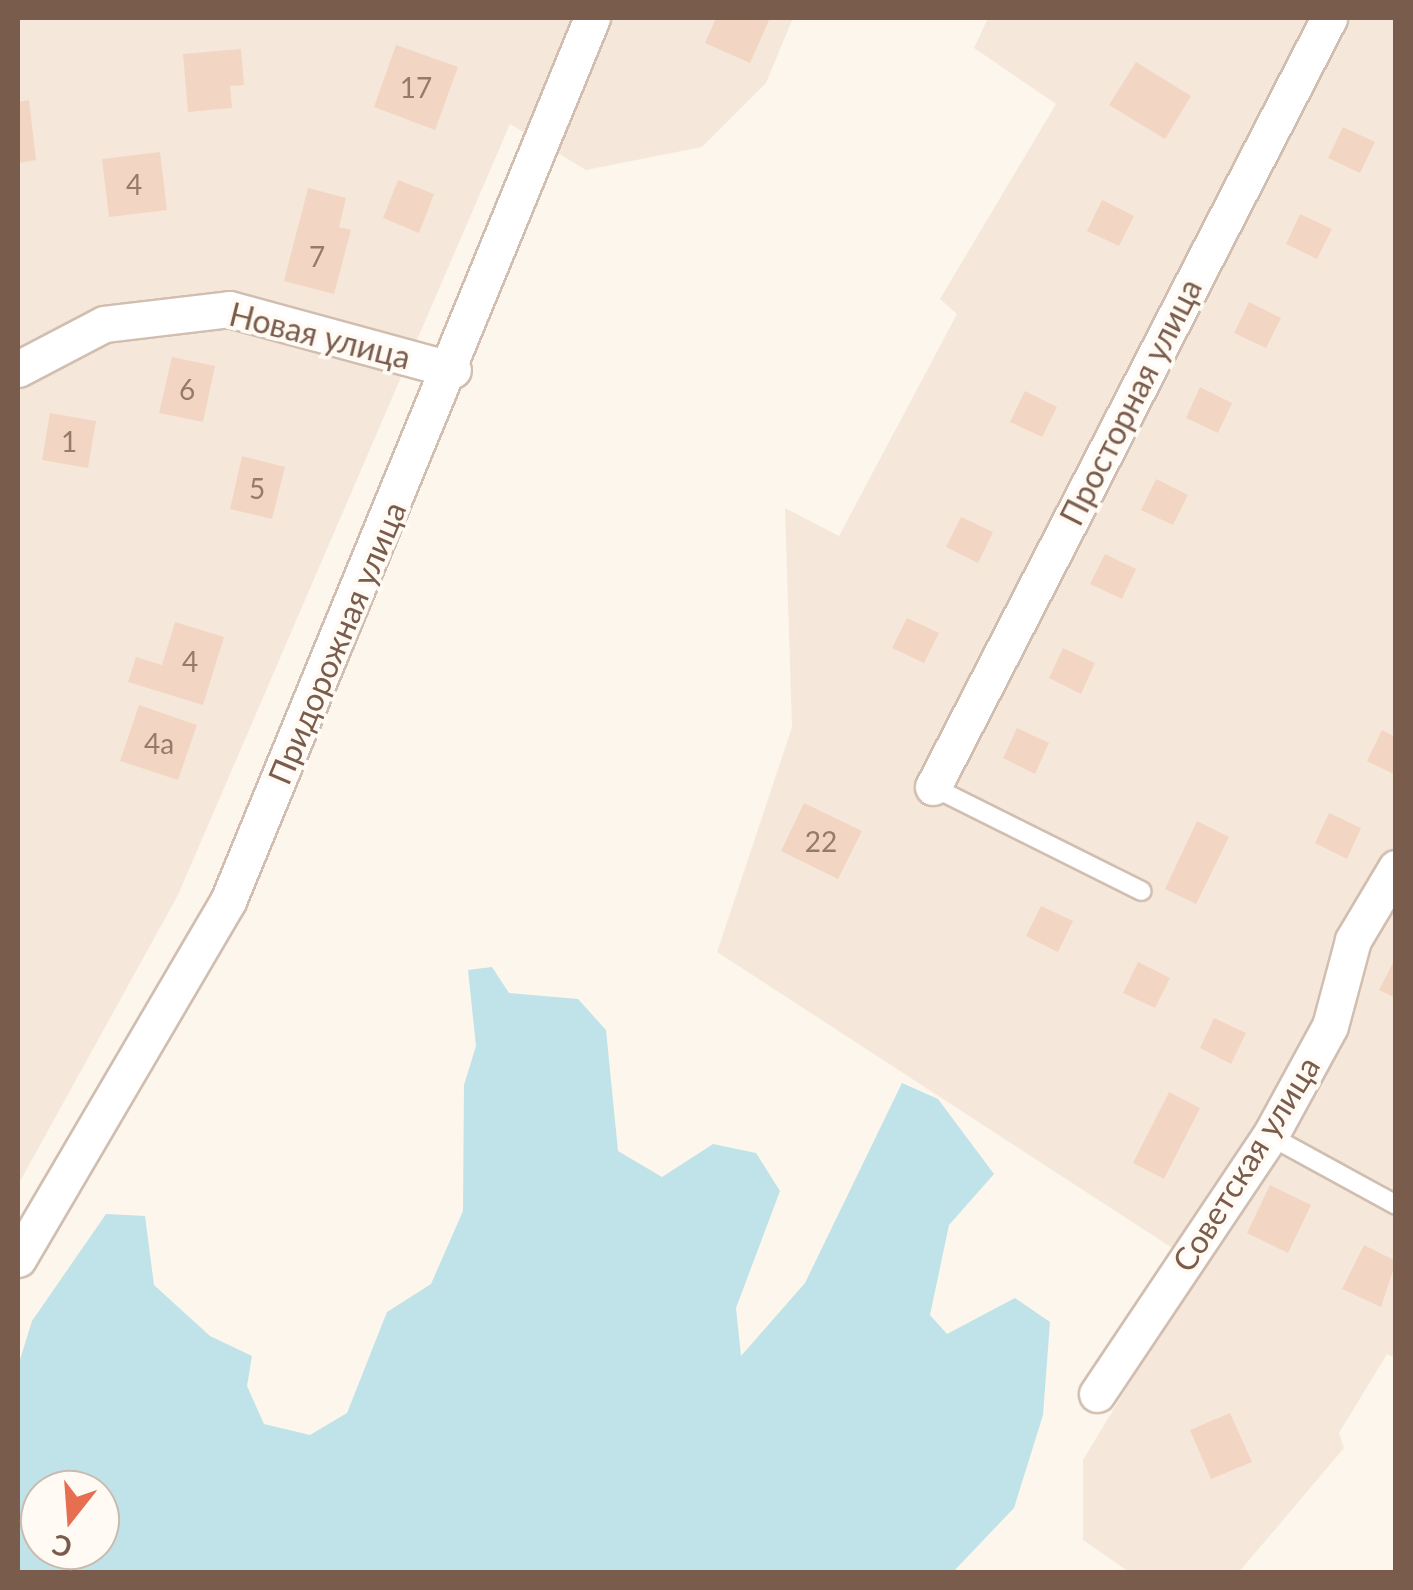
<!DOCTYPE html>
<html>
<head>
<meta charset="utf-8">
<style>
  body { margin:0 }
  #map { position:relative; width:1413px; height:1590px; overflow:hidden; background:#fdf6ec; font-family:Lato,sans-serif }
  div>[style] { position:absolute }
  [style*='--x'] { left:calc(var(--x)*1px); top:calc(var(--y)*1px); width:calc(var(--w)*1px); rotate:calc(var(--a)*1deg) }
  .residential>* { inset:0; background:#f5e8da }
  .water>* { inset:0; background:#bfe3e8 }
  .building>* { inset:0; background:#f3d5c3 }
  .roads { filter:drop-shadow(2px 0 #d1beb0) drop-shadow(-2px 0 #d1beb0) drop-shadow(0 2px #d1beb0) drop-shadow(0 -2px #d1beb0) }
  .lane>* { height:18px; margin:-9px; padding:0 9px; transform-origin:9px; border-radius:9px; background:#fff }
  .street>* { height:35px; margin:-17.5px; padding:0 17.5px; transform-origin:17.5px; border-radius:17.5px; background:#fff }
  span { translate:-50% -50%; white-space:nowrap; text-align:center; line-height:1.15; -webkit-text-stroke:8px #fffaf3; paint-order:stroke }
  .number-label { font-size:28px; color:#987a6a }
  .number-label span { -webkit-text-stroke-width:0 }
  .street-label { font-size:32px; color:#7a5c4d }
  .frame { position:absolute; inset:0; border:20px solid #7a5c4d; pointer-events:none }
  .north { position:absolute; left:20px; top:1470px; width:100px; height:100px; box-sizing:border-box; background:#fffaf3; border:2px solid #cabbb1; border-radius:50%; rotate:197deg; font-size:28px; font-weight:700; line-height:40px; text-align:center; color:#7a5c4d }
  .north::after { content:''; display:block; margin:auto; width:35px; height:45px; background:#e76f51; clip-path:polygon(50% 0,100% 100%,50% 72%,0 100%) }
</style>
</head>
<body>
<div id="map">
  <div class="residential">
    <i style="clip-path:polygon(18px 18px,793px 18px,766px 83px,702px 147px,586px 170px,510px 124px,178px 895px,18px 1185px)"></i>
    <i style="clip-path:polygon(988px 18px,1395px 18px,1395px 1358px,1387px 1354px,1339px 1433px,1344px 1448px,1239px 1572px,1129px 1572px,1083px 1540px,1083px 1460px,1200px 1266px,717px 952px,792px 727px,785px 508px,839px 536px,957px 314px,940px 299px,1056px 104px,974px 48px)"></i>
  </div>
  <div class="water">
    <i style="clip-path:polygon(evenodd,492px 967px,509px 993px,578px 999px,606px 1030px,618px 1151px,662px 1177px,713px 1144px,756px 1153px,780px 1191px,736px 1308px,741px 1356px,805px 1283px,902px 1083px,938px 1099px,994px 1174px,949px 1225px,930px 1315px,947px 1334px,1015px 1298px,1050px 1322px,1043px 1415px,1014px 1508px,953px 1572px,18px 1572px,18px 1366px,32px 1321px,106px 1214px,145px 1216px,154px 1285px,210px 1336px,252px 1356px,247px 1386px,264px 1424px,310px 1435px,347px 1413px,387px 1312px,431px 1284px,463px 1211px,464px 1085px,476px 1046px,468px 970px,492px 967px,40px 1490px,100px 1490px,100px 1550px,40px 1550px,40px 1490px)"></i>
  </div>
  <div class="building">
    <i style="clip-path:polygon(716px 18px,770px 18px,750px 63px,705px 43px)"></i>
    <i style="clip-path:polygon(396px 45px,458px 67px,435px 130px,374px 107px)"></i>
    <i style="clip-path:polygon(241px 49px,244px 85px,230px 86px,232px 108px,188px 112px,183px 54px)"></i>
    <i style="clip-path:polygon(1136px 62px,1191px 96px,1165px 139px,1109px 105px)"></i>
    <i style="clip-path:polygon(29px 100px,36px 160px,18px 163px,18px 102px)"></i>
    <i style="clip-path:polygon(1343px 127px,1375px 142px,1360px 173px,1328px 158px)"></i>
    <i style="clip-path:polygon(160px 152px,167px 210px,109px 217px,102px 159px)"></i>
    <i style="clip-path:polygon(398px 180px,434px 194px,419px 233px,383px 218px)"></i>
    <i style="clip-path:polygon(308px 188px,346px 198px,339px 227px,351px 230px,334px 294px,284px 281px)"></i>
    <i style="clip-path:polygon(1102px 200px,1134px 216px,1119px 246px,1087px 231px)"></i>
    <i style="clip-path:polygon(1300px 214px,1332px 229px,1317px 259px,1286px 244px)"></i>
    <i style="clip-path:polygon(1249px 302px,1281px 318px,1266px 348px,1234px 333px)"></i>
    <i style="clip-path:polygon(172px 357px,215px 366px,203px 422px,159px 413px)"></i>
    <i style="clip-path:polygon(1200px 387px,1232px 403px,1218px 433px,1186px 418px)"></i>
    <i style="clip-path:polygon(1025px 391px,1057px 407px,1042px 437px,1010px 422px)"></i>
    <i style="clip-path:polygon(50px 413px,96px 421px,88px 468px,42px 460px)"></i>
    <i style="clip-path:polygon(242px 456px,285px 467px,272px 519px,230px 509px)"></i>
    <i style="clip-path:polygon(1156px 479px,1188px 495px,1173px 525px,1141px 510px)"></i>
    <i style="clip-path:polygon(961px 517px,993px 532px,978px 563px,946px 547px)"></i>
    <i style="clip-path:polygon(1105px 554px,1136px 569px,1122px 599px,1090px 584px)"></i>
    <i style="clip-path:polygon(907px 618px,939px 633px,924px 663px,892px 648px)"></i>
    <i style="clip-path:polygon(175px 622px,224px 637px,203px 705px,128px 682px,136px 657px,162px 665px)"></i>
    <i style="clip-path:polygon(1063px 648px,1095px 663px,1081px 694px,1049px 678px)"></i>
    <i style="clip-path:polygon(139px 705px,197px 725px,178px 780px,120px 761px)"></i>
    <i style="clip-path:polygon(1017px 728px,1049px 743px,1035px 774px,1003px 758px)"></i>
    <i style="clip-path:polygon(1382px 730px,1396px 737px,1396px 775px,1367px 761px)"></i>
    <i style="clip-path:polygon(804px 803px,862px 831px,838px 879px,781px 851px)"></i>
    <i style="clip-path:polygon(1329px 813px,1361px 828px,1347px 859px,1315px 843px)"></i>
    <i style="clip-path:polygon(1197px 821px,1229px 837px,1196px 904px,1165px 889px)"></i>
    <i style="clip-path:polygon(1041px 906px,1073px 921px,1058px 952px,1026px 936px)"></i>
    <i style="clip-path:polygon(1396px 957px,1396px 998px,1379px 990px)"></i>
    <i style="clip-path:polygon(1138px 962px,1170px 978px,1155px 1008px,1123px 993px)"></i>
    <i style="clip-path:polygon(1214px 1018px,1246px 1033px,1231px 1064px,1200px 1048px)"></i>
    <i style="clip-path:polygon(1169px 1092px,1200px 1108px,1164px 1179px,1133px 1163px)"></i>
    <i style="clip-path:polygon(1270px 1185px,1311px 1205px,1288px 1253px,1247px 1233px)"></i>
    <i style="clip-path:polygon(1364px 1245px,1396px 1261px,1381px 1307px,1342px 1289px)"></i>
    <i style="clip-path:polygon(1230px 1413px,1252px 1462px,1211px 1479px,1190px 1430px)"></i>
  </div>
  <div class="roads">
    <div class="lane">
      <i style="--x:933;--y:787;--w:233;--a:26.5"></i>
      <i style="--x:1270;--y:1136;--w:144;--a:28.7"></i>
    </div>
    <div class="street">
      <i style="--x:18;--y:369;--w:97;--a:-27.6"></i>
      <i style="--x:104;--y:324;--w:126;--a:-6.8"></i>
      <i style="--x:229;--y:309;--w:232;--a:15.2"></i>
      <i style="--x:933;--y:787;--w:865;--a:-62.75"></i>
      <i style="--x:18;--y:1259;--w:415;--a:-59.6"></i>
      <i style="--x:228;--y:901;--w:955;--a:-67.6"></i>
      <i style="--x:1097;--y:1394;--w:311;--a:-56.2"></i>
      <i style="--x:1270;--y:1136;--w:125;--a:-61.4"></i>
      <i style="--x:1330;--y:1026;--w:89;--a:-75"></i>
      <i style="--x:1353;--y:940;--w:84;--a:-59.2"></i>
    </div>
  </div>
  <div class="number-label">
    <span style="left:416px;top:87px">17</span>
    <span style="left:134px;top:184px">4</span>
    <span style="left:317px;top:256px">7</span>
    <span style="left:187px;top:389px">6</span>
    <span style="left:69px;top:441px">1</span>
    <span style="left:257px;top:488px">5</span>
    <span style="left:190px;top:661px">4</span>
    <span style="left:159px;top:743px">4а</span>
    <span style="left:821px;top:841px">22</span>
  </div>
  <div class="street-label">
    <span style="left:320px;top:336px;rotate:14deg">Новая улица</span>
    <span style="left:1131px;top:402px;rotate:-63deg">Просторная улица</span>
    <span style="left:337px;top:643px;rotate:-67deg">Придорожная улица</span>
    <span style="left:1246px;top:1164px;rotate:-58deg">Советская улица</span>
  </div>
  <div class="frame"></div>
  <div class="north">С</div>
</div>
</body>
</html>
